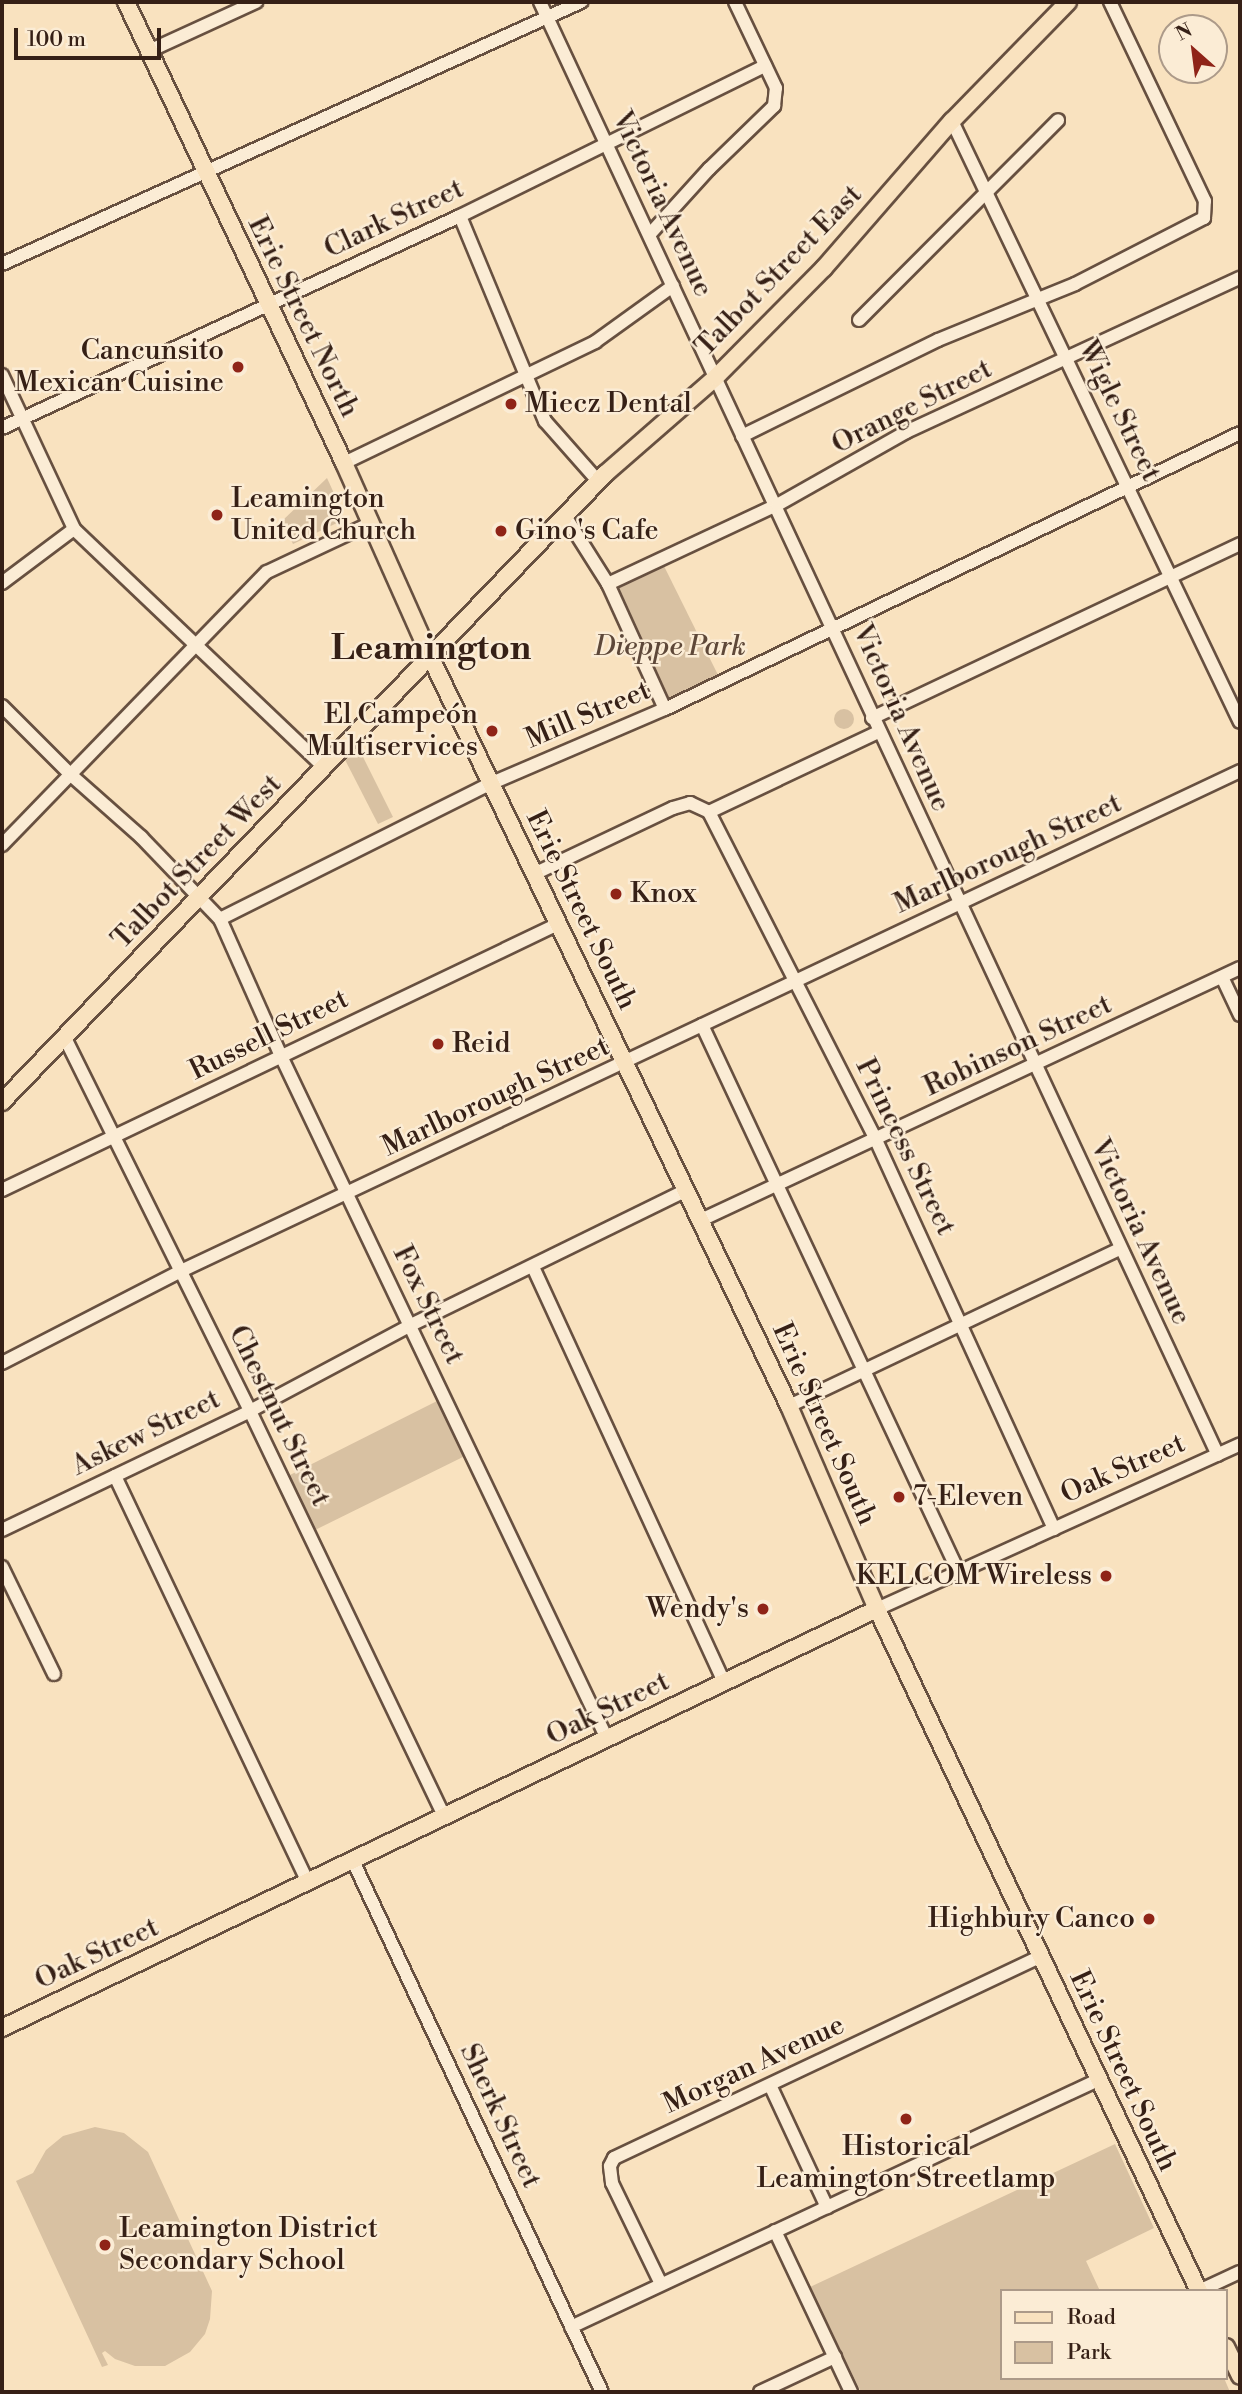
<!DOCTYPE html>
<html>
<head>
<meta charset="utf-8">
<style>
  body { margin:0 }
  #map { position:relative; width:1242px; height:2394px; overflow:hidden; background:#f9e2bf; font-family:"Libre Bodoni",serif }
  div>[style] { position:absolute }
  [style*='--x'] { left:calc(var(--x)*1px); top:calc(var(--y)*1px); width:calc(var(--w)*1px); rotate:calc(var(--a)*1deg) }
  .green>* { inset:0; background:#d8c1a2 }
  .round { border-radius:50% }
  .roads { filter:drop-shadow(2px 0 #675040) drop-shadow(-2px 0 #675040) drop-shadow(0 2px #675040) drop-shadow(0 -2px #675040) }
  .minor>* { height:12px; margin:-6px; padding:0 6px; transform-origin:6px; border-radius:6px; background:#fbecd5 }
  .major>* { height:16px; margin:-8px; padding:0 8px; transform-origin:8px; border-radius:8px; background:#f9e2bf }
  .dots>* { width:19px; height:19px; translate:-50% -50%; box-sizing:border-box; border:4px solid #fbecd5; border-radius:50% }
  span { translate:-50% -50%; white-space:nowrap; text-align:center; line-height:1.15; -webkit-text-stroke:5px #fbecd5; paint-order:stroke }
  .street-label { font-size:28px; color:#362016 }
  .poi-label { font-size:28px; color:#362016 }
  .right { translate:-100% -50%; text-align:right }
  .left { translate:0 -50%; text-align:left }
  .park-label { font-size:28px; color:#5e4839; font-style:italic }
  .district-label { font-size:35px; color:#362016; font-weight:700 }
  .frame { position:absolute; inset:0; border:4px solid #362016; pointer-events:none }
  .legend { position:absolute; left:1000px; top:2289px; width:228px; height:91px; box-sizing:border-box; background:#fbecd5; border:2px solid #ac9a89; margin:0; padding:9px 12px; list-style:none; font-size:21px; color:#362016 }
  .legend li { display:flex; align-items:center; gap:14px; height:35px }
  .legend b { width:35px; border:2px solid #ac9a89 }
  .north { position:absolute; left:1158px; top:14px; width:70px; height:70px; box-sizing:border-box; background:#fbecd5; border:2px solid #ac9a89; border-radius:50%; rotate:332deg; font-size:19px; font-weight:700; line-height:28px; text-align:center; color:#362016 }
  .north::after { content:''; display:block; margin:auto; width:24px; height:32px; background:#8f2418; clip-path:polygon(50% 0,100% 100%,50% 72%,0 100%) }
  .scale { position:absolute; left:14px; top:28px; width:147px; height:32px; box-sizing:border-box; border:4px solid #362016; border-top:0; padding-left:9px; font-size:21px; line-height:24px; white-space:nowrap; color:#362016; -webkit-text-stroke:5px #fbecd5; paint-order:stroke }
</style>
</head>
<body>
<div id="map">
  <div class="green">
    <i style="clip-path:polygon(327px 478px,343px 513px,339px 522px,293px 544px,282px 521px)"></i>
    <i style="clip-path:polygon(661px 560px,721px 681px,665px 709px,608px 584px)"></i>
    <i class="round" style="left:834px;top:709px;width:20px;height:20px"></i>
    <i style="clip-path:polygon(353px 737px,393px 817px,378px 824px,340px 750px)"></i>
    <i style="clip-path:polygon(445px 1397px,471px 1453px,309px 1533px,282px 1479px)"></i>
    <i style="clip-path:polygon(95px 2127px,124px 2133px,148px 2152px,212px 2291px,210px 2319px,205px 2334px,190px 2352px,165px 2366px,135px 2366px,115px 2359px,105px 2351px,102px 2353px,108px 2365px,102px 2367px,16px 2181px,33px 2173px,46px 2150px,63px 2136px)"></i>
    <i style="clip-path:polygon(1115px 2144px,1154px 2228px,1086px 2261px,1100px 2291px,1002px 2291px,1002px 2378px,1224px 2378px,1230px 2392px,861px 2392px,810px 2287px)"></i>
  </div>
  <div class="roads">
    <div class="minor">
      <i style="--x:540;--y:2;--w:1603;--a:64.99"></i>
      <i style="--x:149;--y:51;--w:118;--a:-24.6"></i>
      <i style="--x:952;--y:121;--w:666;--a:64.4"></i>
      <i style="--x:460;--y:216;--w:222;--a:67.5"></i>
      <i style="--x:545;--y:421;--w:80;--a:48.5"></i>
      <i style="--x:650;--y:234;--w:88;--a:-47.8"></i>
      <i style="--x:709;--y:169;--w:91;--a:-44.1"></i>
      <i style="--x:774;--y:106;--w:18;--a:-84"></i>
      <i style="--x:776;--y:88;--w:95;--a:-115.5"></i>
      <i style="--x:2;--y:264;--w:636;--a:-24.35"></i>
      <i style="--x:859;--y:320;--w:282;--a:-45.1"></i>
      <i style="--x:2;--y:375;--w:170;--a:64.9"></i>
      <i style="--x:74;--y:529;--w:345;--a:43.6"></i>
      <i style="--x:2;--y:428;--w:505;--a:-24.84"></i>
      <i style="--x:460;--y:216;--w:340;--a:-26.2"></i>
      <i style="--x:742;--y:436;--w:218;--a:-26.1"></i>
      <i style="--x:938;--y:340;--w:148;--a:-22.2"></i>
      <i style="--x:1075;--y:284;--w:145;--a:-27.1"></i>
      <i style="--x:1204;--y:218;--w:17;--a:-87"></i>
      <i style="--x:1205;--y:201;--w:221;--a:-115.5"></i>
      <i style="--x:344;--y:463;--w:279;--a:-25.7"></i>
      <i style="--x:595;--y:342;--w:96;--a:-35.7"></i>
      <i style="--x:565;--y:516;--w:80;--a:57.7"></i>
      <i style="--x:608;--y:584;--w:137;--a:65.5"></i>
      <i style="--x:2;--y:583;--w:90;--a:-36.9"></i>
      <i style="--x:608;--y:584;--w:187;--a:-25.1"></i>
      <i style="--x:777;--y:505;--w:148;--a:-29.5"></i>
      <i style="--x:906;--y:432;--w:368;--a:-24.8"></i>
      <i style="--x:2;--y:706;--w:98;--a:45"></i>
      <i style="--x:71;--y:775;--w:94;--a:41.5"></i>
      <i style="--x:141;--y:837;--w:114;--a:46.1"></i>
      <i style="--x:220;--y:919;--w:150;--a:66"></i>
      <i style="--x:281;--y:1056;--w:757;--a:64.48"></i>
      <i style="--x:872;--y:718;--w:407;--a:-25.3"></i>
      <i style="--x:709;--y:812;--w:187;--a:-25.3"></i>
      <i style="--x:2;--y:845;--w:380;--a:-45.9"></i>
      <i style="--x:267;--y:572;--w:115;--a:-25.2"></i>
      <i style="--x:534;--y:874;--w:154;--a:-25.4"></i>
      <i style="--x:673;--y:808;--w:18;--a:-16"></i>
      <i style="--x:690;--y:803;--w:21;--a:25"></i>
      <i style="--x:709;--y:812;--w:368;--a:63"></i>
      <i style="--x:876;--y:1140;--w:428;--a:65.4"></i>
      <i style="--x:220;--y:919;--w:304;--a:-26.6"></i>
      <i style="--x:492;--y:783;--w:188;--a:-23.2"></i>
      <i style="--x:665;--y:709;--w:638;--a:-25.64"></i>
      <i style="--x:1222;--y:977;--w:42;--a:64.7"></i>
      <i style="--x:702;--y:1025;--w:605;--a:64.87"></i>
      <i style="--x:65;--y:1038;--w:416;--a:63.6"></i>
      <i style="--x:250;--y:1411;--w:451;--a:64.4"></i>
      <i style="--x:2;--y:1190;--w:616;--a:-25.57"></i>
      <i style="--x:701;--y:1220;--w:595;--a:-25.06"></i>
      <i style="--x:533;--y:1267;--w:458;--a:65.3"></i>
      <i style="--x:2;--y:1363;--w:201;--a:-27.2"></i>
      <i style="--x:181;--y:1271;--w:1171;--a:-25.27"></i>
      <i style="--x:789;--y:1406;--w:366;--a:-25.4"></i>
      <i style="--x:115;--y:1476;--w:450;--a:64.6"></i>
      <i style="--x:2;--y:1530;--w:275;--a:-25.6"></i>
      <i style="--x:250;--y:1411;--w:183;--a:-28.1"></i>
      <i style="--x:411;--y:1325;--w:306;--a:-26.1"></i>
      <i style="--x:2;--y:1567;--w:119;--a:64.1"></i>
      <i style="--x:877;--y:1609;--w:399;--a:-24.4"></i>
      <i style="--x:353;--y:1861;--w:586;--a:64.88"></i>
      <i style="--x:770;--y:2085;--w:135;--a:65"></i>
      <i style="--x:775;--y:2231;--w:178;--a:64.7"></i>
      <i style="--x:661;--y:2284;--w:112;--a:-115.9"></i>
      <i style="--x:612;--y:2183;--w:17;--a:-97"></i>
      <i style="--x:610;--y:2166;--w:9;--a:-63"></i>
      <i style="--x:614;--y:2158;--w:471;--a:-25.3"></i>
      <i style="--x:1199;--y:2291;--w:45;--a:-24.9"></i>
      <i style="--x:571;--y:2327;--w:582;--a:-25.11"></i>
      <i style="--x:760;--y:2392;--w:83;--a:-25"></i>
    </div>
    <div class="major">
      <i style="--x:126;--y:2;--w:510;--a:64.69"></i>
      <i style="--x:344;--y:463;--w:211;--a:66"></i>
      <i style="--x:430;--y:656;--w:831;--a:64.42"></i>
      <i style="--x:789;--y:1406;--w:221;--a:66.6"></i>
      <i style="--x:877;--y:1609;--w:754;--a:64.73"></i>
      <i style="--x:2;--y:1102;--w:871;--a:-46.16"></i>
      <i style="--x:605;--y:474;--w:147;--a:-41.1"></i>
      <i style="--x:716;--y:377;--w:153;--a:-45.3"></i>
      <i style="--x:824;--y:268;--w:195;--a:-49"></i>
      <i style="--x:952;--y:121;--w:166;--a:-45.7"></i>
      <i style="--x:2;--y:2028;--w:970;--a:-25.59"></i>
      <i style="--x:1226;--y:2347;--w:32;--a:64"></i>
    </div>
  </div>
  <div class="dots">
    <i style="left:238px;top:367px;background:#8f2418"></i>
    <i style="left:511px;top:404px;background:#8f2418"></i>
    <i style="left:217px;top:515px;background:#8f2418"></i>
    <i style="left:501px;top:531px;background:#8f2418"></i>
    <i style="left:492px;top:731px;background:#8f2418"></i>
    <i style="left:616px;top:894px;background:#8f2418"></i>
    <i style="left:438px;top:1044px;background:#8f2418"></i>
    <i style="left:899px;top:1497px;background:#8f2418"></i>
    <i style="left:1106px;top:1576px;background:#8f2418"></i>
    <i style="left:763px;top:1609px;background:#8f2418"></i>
    <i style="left:1149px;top:1919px;background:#8f2418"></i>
    <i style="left:906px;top:2119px;background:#8f2418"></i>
    <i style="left:105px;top:2245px;background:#8f2418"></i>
  </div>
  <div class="street-label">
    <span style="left:662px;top:204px;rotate:65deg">Victoria Avenue</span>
    <span style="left:394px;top:219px;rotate:-25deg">Clark Street</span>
    <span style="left:779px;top:271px;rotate:-46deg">Talbot Street East</span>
    <span style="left:303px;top:317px;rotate:64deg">Erie Street North</span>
    <span style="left:912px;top:407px;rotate:-27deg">Orange Street</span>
    <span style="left:1119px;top:411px;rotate:64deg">Wigle Street</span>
    <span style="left:588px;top:715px;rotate:-23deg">Mill Street</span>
    <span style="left:901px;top:718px;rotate:66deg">Victoria Avenue</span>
    <span style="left:1008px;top:854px;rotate:-25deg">Marlborough Street</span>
    <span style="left:197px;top:862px;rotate:-46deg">Talbot Street West</span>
    <span style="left:581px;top:910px;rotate:64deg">Erie Street South</span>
    <span style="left:269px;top:1035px;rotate:-26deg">Russell Street</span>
    <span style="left:1018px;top:1046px;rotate:-25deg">Robinson Street</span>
    <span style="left:496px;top:1097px;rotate:-25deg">Marlborough Street</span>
    <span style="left:905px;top:1147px;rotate:64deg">Princess Street</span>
    <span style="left:1140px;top:1232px;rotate:65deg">Victoria Avenue</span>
    <span style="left:428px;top:1305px;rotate:64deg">Fox Street</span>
    <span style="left:279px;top:1416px;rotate:64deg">Chestnut Street</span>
    <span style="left:824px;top:1424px;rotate:66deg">Erie Street South</span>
    <span style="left:146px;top:1433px;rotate:-26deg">Askew Street</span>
    <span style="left:1123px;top:1469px;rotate:-24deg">Oak Street</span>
    <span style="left:608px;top:1709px;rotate:-26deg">Oak Street</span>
    <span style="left:97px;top:1954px;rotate:-25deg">Oak Street</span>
    <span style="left:754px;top:2065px;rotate:-25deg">Morgan Avenue</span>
    <span style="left:1123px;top:2071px;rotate:65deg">Erie Street South</span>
    <span style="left:500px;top:2116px;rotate:65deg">Sherk Street</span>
  </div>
  <div class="poi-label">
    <span class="right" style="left:224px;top:367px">Cancunsito<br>Mexican Cuisine</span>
    <span class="left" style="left:525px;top:404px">Miecz Dental</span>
    <span class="left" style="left:231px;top:515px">Leamington<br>United Church</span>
    <span class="left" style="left:515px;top:531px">Gino's Cafe</span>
    <span class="right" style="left:478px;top:731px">El Campeón<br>Multiservices</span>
    <span class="left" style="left:630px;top:894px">Knox</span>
    <span class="left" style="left:452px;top:1044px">Reid</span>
    <span class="left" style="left:913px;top:1497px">7-Eleven</span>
    <span class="right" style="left:1092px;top:1576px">KELCOM Wireless</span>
    <span class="right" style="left:749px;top:1609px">Wendy's</span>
    <span class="right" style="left:1135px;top:1919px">Highbury Canco</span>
    <span style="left:906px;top:2163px">Historical<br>Leamington Streetlamp</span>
    <span class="left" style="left:119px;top:2245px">Leamington District<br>Secondary School</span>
  </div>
  <div class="park-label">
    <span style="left:670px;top:647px">Dieppe Park</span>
  </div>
  <div class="district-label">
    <span style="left:431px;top:649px">Leamington</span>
  </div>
  <div class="frame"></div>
  <ul class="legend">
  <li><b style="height:9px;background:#f9e2bf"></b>Road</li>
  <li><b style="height:19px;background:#d8c1a2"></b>Park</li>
  </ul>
  <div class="north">N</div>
  <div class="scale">100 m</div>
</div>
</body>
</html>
